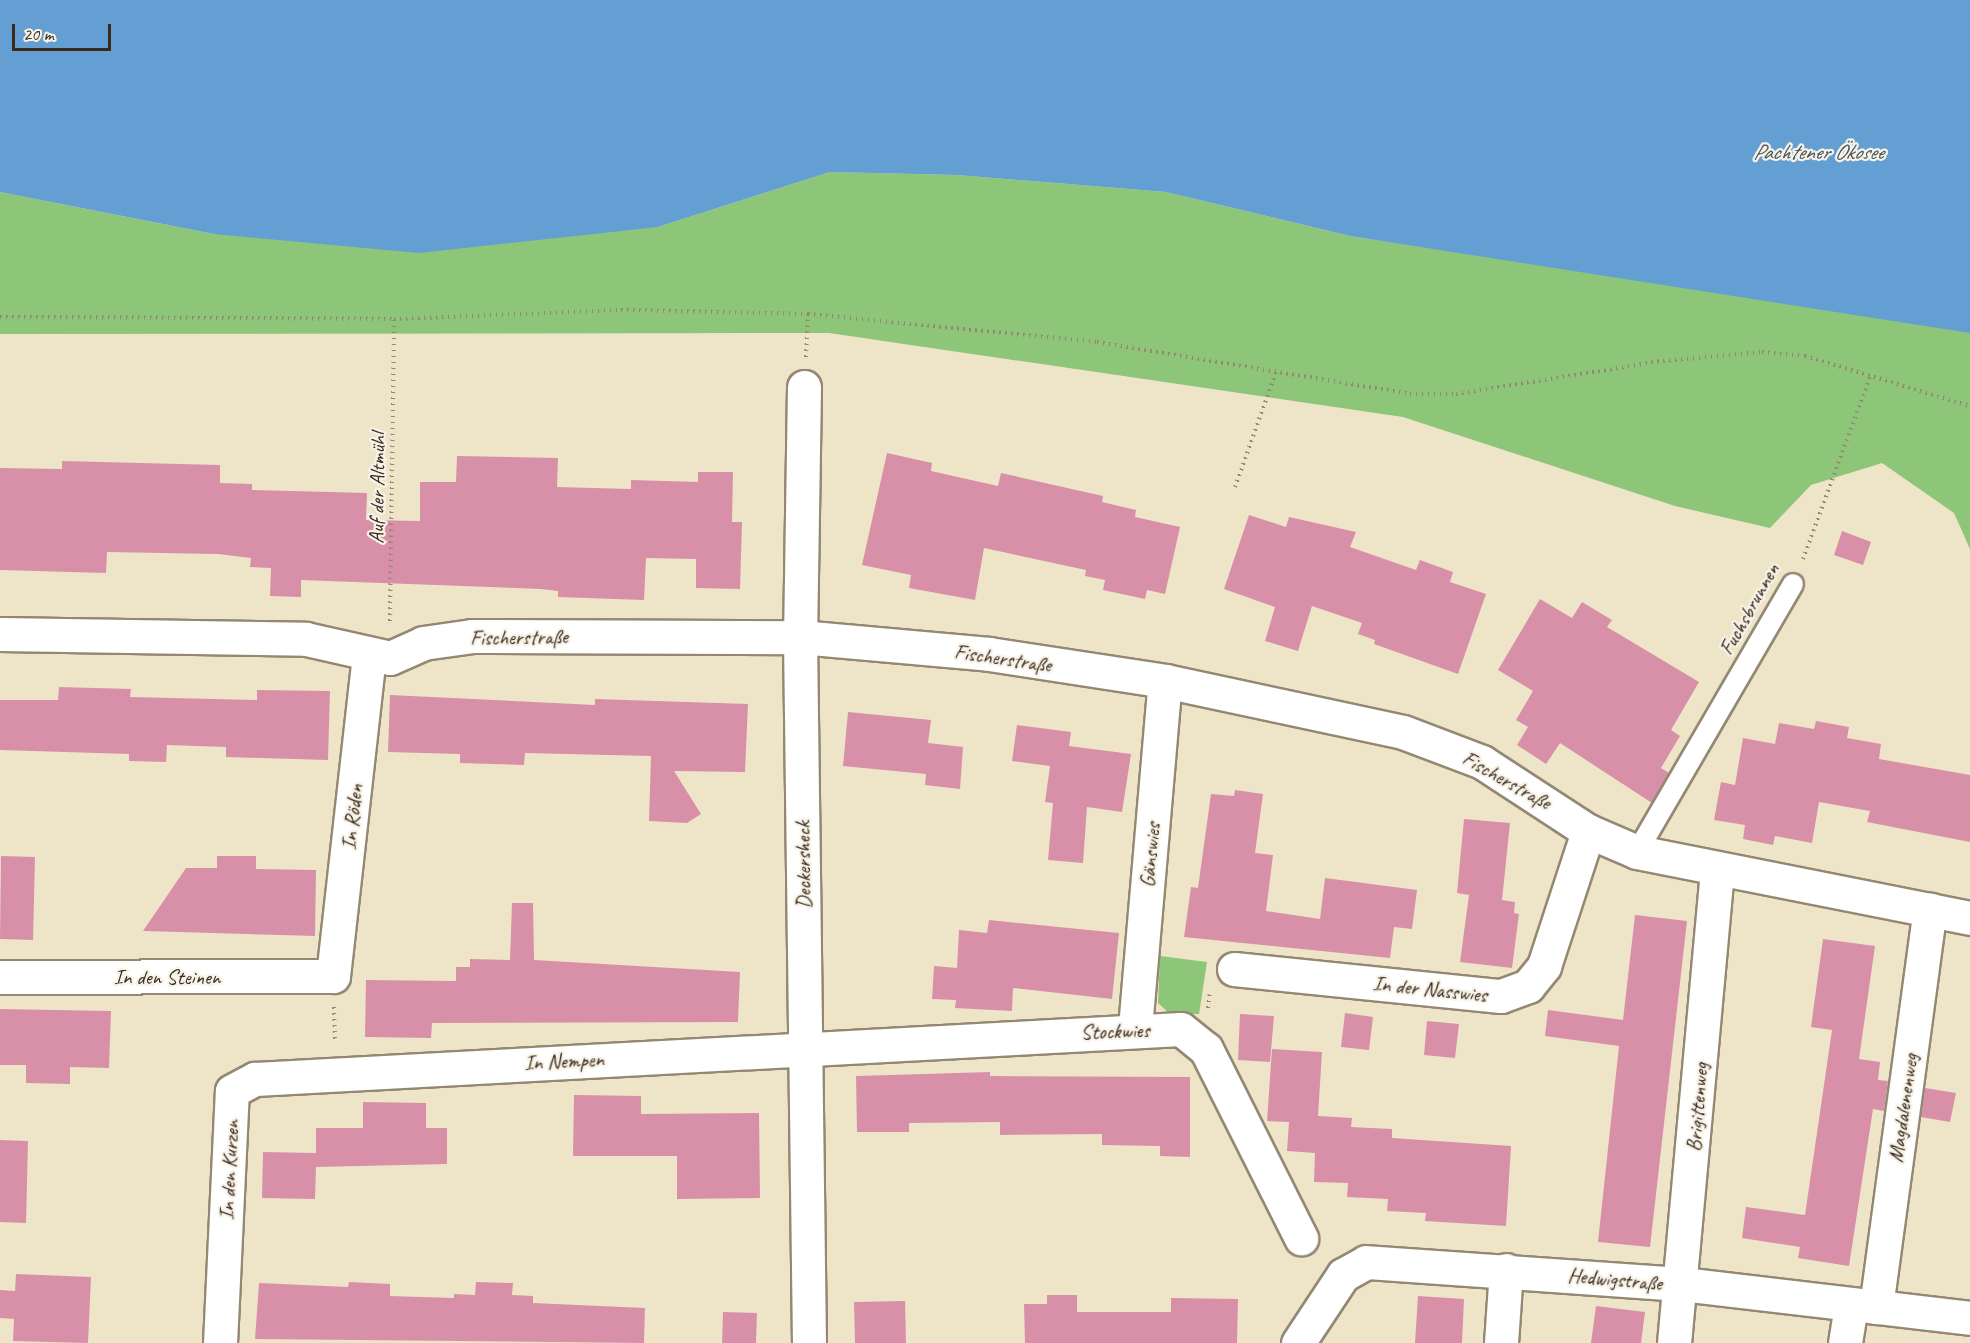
<!DOCTYPE html>
<html>
<head>
<meta charset="utf-8">
<style>
  body { margin:0 }
  #map { position:relative; width:1970px; height:1343px; overflow:hidden; background:#eee5c8; font-family:Caveat,sans-serif }
  div>[style] { position:absolute }
  [style*='--x'] { left:calc(var(--x)*1px); top:calc(var(--y)*1px); width:calc(var(--w)*1px); rotate:calc(var(--a)*1deg) }
  .green>* { inset:0; background:#8dc579 }
  .water>* { inset:0; background:#649fd4 }
  .building>* { inset:0; background:#d890a9 }
  .path>* { height:4px; margin-top:-2px; transform-origin:0; background:repeating-linear-gradient(90deg,#948873 0 1.5px,transparent 0 6px) }
  .roads { filter:drop-shadow(2px 0 #948873) drop-shadow(-2px 0 #948873) drop-shadow(0 2px #948873) drop-shadow(0 -2px #948873) }
  .service>* { height:20px; margin:-10px; padding:0 10px; transform-origin:10px; border-radius:10px; background:#fff }
  .minor>* { height:33px; margin:-16.5px; padding:0 16.5px; transform-origin:16.5px; border-radius:16.5px; background:#fff }
  span { translate:-50% -50%; white-space:nowrap; text-align:center; line-height:1.15; -webkit-text-stroke:4.5px #f7f3e8; paint-order:stroke }
  .street-label { font-size:21px; color:#3b2a1e }
  .water-label { font-size:22px; color:#49535e; font-style:italic }
  .scale { position:absolute; left:12px; top:24px; width:99px; height:27px; box-sizing:border-box; border:3px solid #3b2a1e; border-top:0; padding-left:8px; font-size:18px; line-height:21px; white-space:nowrap; color:#3b2a1e; -webkit-text-stroke:4px #f7f3e8; paint-order:stroke }
</style>
</head>
<body>
<div id="map">
  <div class="green">
    <i style="clip-path:polygon(830px 172px,957px 175px,1166px 192px,1350px 236px,1955px 327px,1970px 333px,1970px 549px,1954px 513px,1882px 463px,1811px 485px,1770px 528px,1675px 506px,1403px 417px,829px 333px,0 334px,0 192px,214px 234px,658px 227px)"></i>
    <i style="clip-path:polygon(1160px 956px,1207px 962px,1199px 1014px,1170px 1014px,1158px 1003px)"></i>
  </div>
  <div class="water">
    <i style="clip-path:polygon(0 0,1970px 0,1970px 333px,1350px 236px,1166px 192px,957px 175px,830px 172px,658px 227px,419px 253px,214px 234px,0 192px)"></i>
  </div>
  <div class="building">
    <i style="clip-path:polygon(887px 453px,932px 463px,931px 471px,998px 486px,1001px 473px,1103px 496px,1102px 502px,1136px 510px,1135px 517px,1180px 527px,1165px 594px,1147px 590px,1145px 599px,1103px 590px,1105px 580px,1085px 576px,1086px 570px,984px 548px,975px 600px,909px 588px,911px 575px,862px 565px)"></i>
    <i style="clip-path:polygon(457px 456px,558px 458px,557px 487px,631px 489px,631px 480px,698px 482px,698px 472px,733px 472px,732px 522px,742px 522px,740px 589px,696px 588px,696px 559px,646px 558px,644px 600px,558px 597px,558px 591px,541px 589px,301px 580px,301px 597px,270px 596px,271px 568px,250px 567px,251px 558px,218px 554px,107px 552px,106px 573px,0 570px,0 468px,62px 469px,62px 461px,220px 465px,220px 483px,252px 484px,252px 490px,367px 493px,366px 520px,420px 521px,420px 482px,456px 482px)"></i>
    <i style="clip-path:polygon(1249px 515px,1286px 527px,1289px 517px,1356px 532px,1350px 547px,1416px 570px,1420px 560px,1453px 572px,1450px 582px,1486px 594px,1458px 674px,1374px 644px,1375px 640px,1358px 634px,1362px 623px,1312px 606px,1298px 651px,1265px 641px,1275px 607px,1224px 589px)"></i>
    <i style="clip-path:polygon(1842px 531px,1871px 542px,1863px 565px,1834px 555px)"></i>
    <i style="clip-path:polygon(1540px 599px,1572px 618px,1582px 602px,1612px 620px,1607px 627px,1699px 682px,1671px 730px,1680px 736px,1661px 768px,1669px 773px,1652px 803px,1560px 743px,1546px 764px,1517px 745px,1528px 727px,1516px 720px,1533px 691px,1498px 670px)"></i>
    <i style="clip-path:polygon(59px 687px,131px 689px,130px 697px,257px 700px,257px 690px,330px 691px,328px 760px,226px 757px,226px 747px,167px 745px,166px 762px,129px 761px,129px 754px,0 750px,0 700px,58px 700px)"></i>
    <i style="clip-path:polygon(390px 695px,595px 705px,595px 699px,748px 704px,745px 772px,674px 771px,701px 814px,687px 823px,649px 821px,651px 756px,525px 753px,524px 765px,460px 763px,460px 754px,388px 752px)"></i>
    <i style="clip-path:polygon(848px 712px,931px 720px,928px 743px,963px 747px,960px 789px,925px 785px,926px 774px,843px 766px)"></i>
    <i style="clip-path:polygon(1816px 721px,1849px 727px,1847px 738px,1881px 744px,1879px 759px,1970px 775px,1970px 842px,1867px 822px,1870px 811px,1819px 802px,1812px 843px,1775px 836px,1773px 845px,1743px 839px,1745px 825px,1714px 820px,1721px 782px,1735px 785px,1743px 738px,1775px 744px,1779px 723px,1814px 729px)"></i>
    <i style="clip-path:polygon(1017px 725px,1071px 732px,1069px 746px,1131px 754px,1122px 812px,1087px 807px,1083px 863px,1048px 860px,1053px 803px,1045px 802px,1050px 766px,1012px 761px)"></i>
    <i style="clip-path:polygon(1235px 790px,1263px 794px,1255px 853px,1273px 855px,1266px 911px,1320px 919px,1325px 878px,1417px 890px,1412px 929px,1394px 927px,1390px 958px,1184px 937px,1191px 887px,1198px 888px,1211px 794px,1234px 796px)"></i>
    <i style="clip-path:polygon(1464px 819px,1510px 823px,1502px 900px,1515px 902px,1514px 913px,1519px 914px,1512px 968px,1460px 962px,1469px 895px,1457px 893px)"></i>
    <i style="clip-path:polygon(1px 856px,35px 857px,33px 940px,0 939px)"></i>
    <i style="clip-path:polygon(217px 856px,256px 856px,256px 869px,316px 870px,315px 936px,143px 931px,186px 868px,217px 868px)"></i>
    <i style="clip-path:polygon(512px 903px,533px 903px,534px 960px,740px 972px,738px 1022px,432px 1023px,431px 1038px,365px 1037px,366px 980px,456px 981px,456px 967px,470px 967px,470px 959px,510px 960px)"></i>
    <i style="clip-path:polygon(1635px 915px,1687px 921px,1650px 1247px,1598px 1242px,1619px 1046px,1545px 1036px,1548px 1010px,1623px 1020px)"></i>
    <i style="clip-path:polygon(989px 920px,1119px 933px,1112px 999px,1013px 988px,1012px 1011px,955px 1008px,956px 1000px,932px 999px,934px 966px,957px 968px,959px 930px,987px 933px)"></i>
    <i style="clip-path:polygon(1823px 939px,1875px 946px,1859px 1059px,1880px 1062px,1878px 1080px,1888px 1081px,1884px 1111px,1873px 1109px,1849px 1266px,1798px 1258px,1800px 1247px,1742px 1238px,1746px 1207px,1805px 1215px,1832px 1030px,1811px 1027px)"></i>
    <i style="clip-path:polygon(0 1009px,111px 1011px,109px 1068px,70px 1067px,70px 1084px,26px 1083px,26px 1065px,0 1065px)"></i>
    <i style="clip-path:polygon(1345px 1013px,1373px 1017px,1369px 1050px,1341px 1047px)"></i>
    <i style="clip-path:polygon(1240px 1014px,1274px 1016px,1270px 1062px,1238px 1060px)"></i>
    <i style="clip-path:polygon(1427px 1021px,1459px 1024px,1455px 1058px,1424px 1055px)"></i>
    <i style="clip-path:polygon(1272px 1049px,1322px 1052px,1318px 1116px,1352px 1118px,1351px 1127px,1392px 1129px,1392px 1138px,1511px 1146px,1506px 1226px,1425px 1221px,1426px 1213px,1387px 1211px,1388px 1199px,1347px 1197px,1348px 1183px,1314px 1182px,1315px 1153px,1287px 1151px,1289px 1122px,1267px 1121px)"></i>
    <i style="clip-path:polygon(990px 1072px,990px 1076px,1190px 1077px,1190px 1157px,1160px 1156px,1160px 1146px,1102px 1145px,1102px 1134px,1000px 1135px,1000px 1122px,909px 1123px,909px 1132px,857px 1132px,856px 1076px)"></i>
    <i style="clip-path:polygon(1925px 1088px,1956px 1093px,1950px 1122px,1921px 1117px)"></i>
    <i style="clip-path:polygon(574px 1095px,641px 1096px,641px 1114px,759px 1113px,760px 1198px,677px 1199px,677px 1156px,573px 1156px)"></i>
    <i style="clip-path:polygon(363px 1102px,426px 1103px,426px 1128px,447px 1128px,447px 1164px,316px 1167px,315px 1199px,262px 1198px,263px 1152px,316px 1153px,316px 1128px,363px 1128px)"></i>
    <i style="clip-path:polygon(0 1140px,28px 1141px,26px 1223px,0 1222px)"></i>
    <i style="clip-path:polygon(16px 1274px,91px 1277px,88px 1343px,13px 1341px,14px 1319px,0 1318px,0 1290px,15px 1291px)"></i>
    <i style="clip-path:polygon(349px 1282px,390px 1284px,390px 1296px,454px 1298px,454px 1294px,475px 1295px,476px 1282px,513px 1283px,512px 1295px,533px 1296px,533px 1303px,645px 1308px,644px 1343px,255px 1339px,259px 1283px,348px 1287px)"></i>
    <i style="clip-path:polygon(1047px 1295px,1077px 1295px,1077px 1312px,1171px 1312px,1171px 1298px,1238px 1299px,1237px 1343px,1025px 1343px,1024px 1304px,1047px 1304px)"></i>
    <i style="clip-path:polygon(1418px 1296px,1464px 1299px,1462px 1343px,1415px 1343px)"></i>
    <i style="clip-path:polygon(905px 1301px,906px 1343px,855px 1343px,854px 1302px)"></i>
    <i style="clip-path:polygon(1596px 1306px,1645px 1312px,1641px 1343px,1591px 1343px)"></i>
    <i style="clip-path:polygon(723px 1312px,757px 1313px,756px 1343px,722px 1343px)"></i>
  </div>
  <div class="path">
    <i style="--x:0;--y:317;--w:394;--a:0.3"></i>
    <i style="--x:394;--y:319;--w:227;--a:-2.3"></i>
    <i style="--x:621;--y:310;--w:187;--a:1.2"></i>
    <i style="--x:808;--y:314;--w:290;--a:5.5"></i>
    <i style="--x:1097;--y:342;--w:317;--a:9.4"></i>
    <i style="--x:1410;--y:394;--w:46;--a:0"></i>
    <i style="--x:1456;--y:394;--w:210;--a:-9.1"></i>
    <i style="--x:1663;--y:361;--w:99;--a:-5.2"></i>
    <i style="--x:1762;--y:352;--w:43;--a:5.3"></i>
    <i style="--x:1805;--y:356;--w:172;--a:16.9"></i>
    <i style="--x:806;--y:357;--w:43;--a:-87.3"></i>
    <i style="--x:1235;--y:487;--w:125;--a:-70.4"></i>
    <i style="--x:1803;--y:559;--w:197;--a:-69.8"></i>
    <i style="--x:390;--y:621;--w:302;--a:-89.2"></i>
    <i style="--x:334;--y:1007;--w:34;--a:88"></i>
    <i style="--x:1208;--y:1008;--w:16;--a:-83"></i>
  </div>
  <div class="roads">
    <div class="service">
      <i style="--x:1637;--y:852;--w:310;--a:-59.8"></i>
    </div>
    <div class="minor">
      <i style="--x:804;--y:387;--w:250;--a:90.9"></i>
      <i style="--x:800;--y:637;--w:706;--a:89.27"></i>
      <i style="--x:0;--y:634;--w:306;--a:0.9"></i>
      <i style="--x:306;--y:639;--w:86;--a:12.7"></i>
      <i style="--x:390;--y:658;--w:36;--a:-24"></i>
      <i style="--x:423;--y:643;--w:49;--a:-8.1"></i>
      <i style="--x:472;--y:636;--w:328;--a:0.2"></i>
      <i style="--x:800;--y:637;--w:190;--a:5.1"></i>
      <i style="--x:989;--y:654;--w:178;--a:8.7"></i>
      <i style="--x:1165;--y:681;--w:243;--a:12.1"></i>
      <i style="--x:1403;--y:732;--w:85;--a:20.8"></i>
      <i style="--x:1482;--y:762;--w:126;--a:33.1"></i>
      <i style="--x:1588;--y:831;--w:53;--a:23.2"></i>
      <i style="--x:1637;--y:852;--w:339;--a:11.2"></i>
      <i style="--x:1234;--y:969;--w:268;--a:5.8"></i>
      <i style="--x:1501;--y:996;--w:29;--a:-20"></i>
      <i style="--x:1528;--y:986;--w:26;--a:-51"></i>
      <i style="--x:1544;--y:966;--w:142;--a:-71.9"></i>
      <i style="--x:0;--y:977;--w:333;--a:-0.2"></i>
      <i style="--x:333;--y:976;--w:321;--a:-83.6"></i>
      <i style="--x:1135;--y:1028;--w:348;--a:-85.1"></i>
      <i style="--x:1876;--y:1307;--w:401;--a:-82.3"></i>
      <i style="--x:220;--y:1343;--w:252;--a:-87.3"></i>
      <i style="--x:232;--y:1091;--w:26;--a:-28"></i>
      <i style="--x:255;--y:1079;--w:927;--a:-3.09"></i>
      <i style="--x:1181;--y:1029;--w:32;--a:39"></i>
      <i style="--x:1206;--y:1049;--w:212;--a:63.3"></i>
      <i style="--x:1298;--y:1343;--w:82;--a:-56.5"></i>
      <i style="--x:1343;--y:1275;--w:26;--a:-29"></i>
      <i style="--x:1366;--y:1262;--w:317;--a:4"></i>
      <i style="--x:1682;--y:1284;--w:290;--a:6.7"></i>
      <i style="--x:1501;--y:1343;--w:73;--a:-86.1"></i>
      <i style="--x:1674;--y:1343;--w:475;--a:-84.8"></i>
      <i style="--x:1845;--y:1343;--w:39;--a:-81"></i>
    </div>
  </div>
  <div class="street-label">
    <span style="left:377px;top:488px;rotate:-89deg">Auf der Altmühl</span>
    <span style="left:1749px;top:609px;rotate:-61deg">Fuchsbrunnen</span>
    <span style="left:519px;top:637px;rotate:-1deg">Fischerstraße</span>
    <span style="left:1003px;top:658px;rotate:8deg">Fischerstraße</span>
    <span style="left:1507px;top:780px;rotate:29deg">Fischerstraße</span>
    <span style="left:352px;top:817px;rotate:-84deg">In Röden</span>
    <span style="left:1150px;top:855px;rotate:-85deg">Gänswies</span>
    <span style="left:803px;top:865px;rotate:-91deg">Deckersheck</span>
    <span style="left:167px;top:977px">In den Steinen</span>
    <span style="left:1430px;top:989px;rotate:6deg">In der Nasswies</span>
    <span style="left:1115px;top:1031px;rotate:-2deg">Stockwies</span>
    <span style="left:564px;top:1061px;rotate:-3deg">In Nempen</span>
    <span style="left:1697px;top:1107px;rotate:-85deg">Brigittenweg</span>
    <span style="left:1903px;top:1108px;rotate:-82deg">Magdalenenweg</span>
    <span style="left:229px;top:1170px;rotate:-87deg">In den Kurzen</span>
    <span style="left:1615px;top:1279px;rotate:5deg">Hedwigstraße</span>
  </div>
  <div class="water-label">
    <span style="left:1818px;top:153px">Pachtener Ökosee</span>
  </div>
  <div class="scale">20 m</div>
</div>
</body>
</html>
